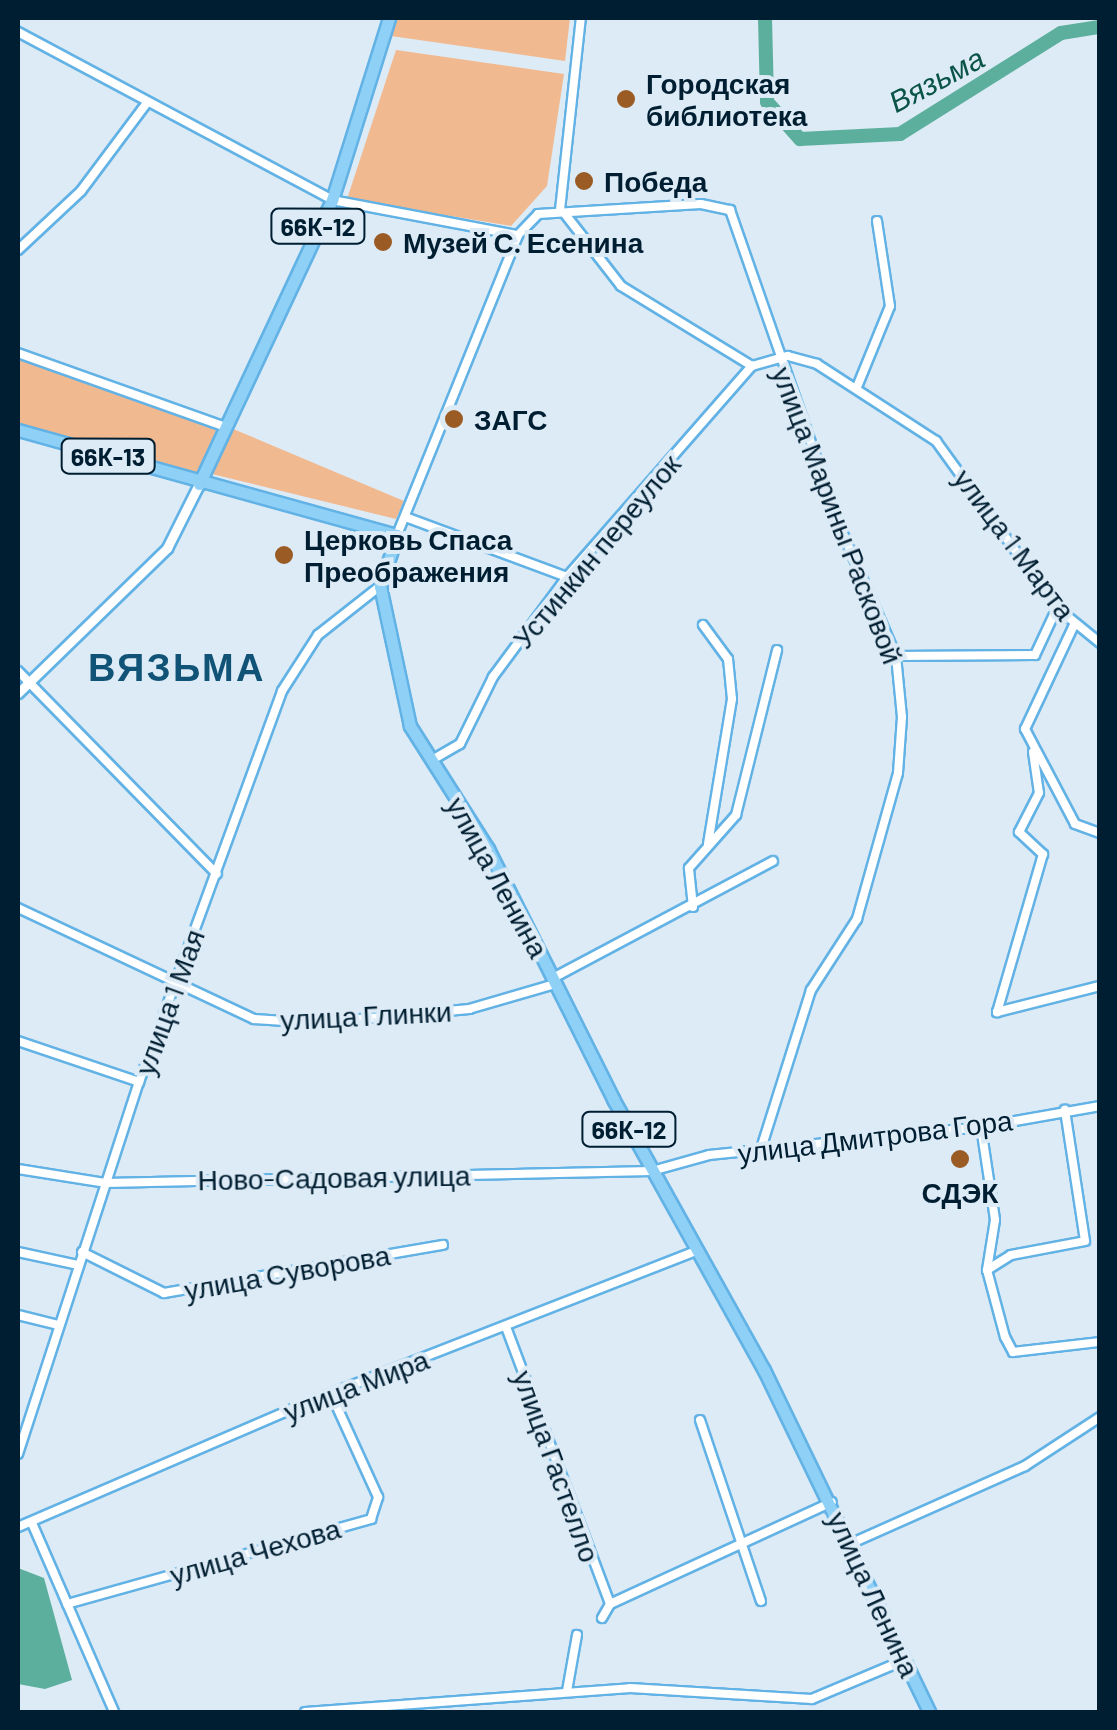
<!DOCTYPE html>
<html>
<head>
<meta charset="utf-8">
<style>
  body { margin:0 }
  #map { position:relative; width:1117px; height:1730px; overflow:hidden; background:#dcebf6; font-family:Barlow,sans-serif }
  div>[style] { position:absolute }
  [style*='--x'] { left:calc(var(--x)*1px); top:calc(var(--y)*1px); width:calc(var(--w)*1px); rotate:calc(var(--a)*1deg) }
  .green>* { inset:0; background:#f1b990 }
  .water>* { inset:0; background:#5daf9d }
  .river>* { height:14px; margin:-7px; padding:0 7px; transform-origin:7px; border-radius:7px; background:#5daf9d }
  .roads { filter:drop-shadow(2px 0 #62b2e5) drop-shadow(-2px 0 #62b2e5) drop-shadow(0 2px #62b2e5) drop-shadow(0 -2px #62b2e5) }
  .minor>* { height:8px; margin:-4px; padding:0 4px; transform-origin:4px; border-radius:4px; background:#fff }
  .tertiary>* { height:9px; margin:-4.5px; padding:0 4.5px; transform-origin:4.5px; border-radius:4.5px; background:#fff }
  .primary>* { height:11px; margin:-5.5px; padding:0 5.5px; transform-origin:5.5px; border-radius:5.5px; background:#8ed0f6 }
  .dots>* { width:28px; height:28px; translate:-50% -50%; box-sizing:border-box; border:5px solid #dcebf6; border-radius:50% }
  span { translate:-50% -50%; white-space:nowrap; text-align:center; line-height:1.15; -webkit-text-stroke:8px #dcebf6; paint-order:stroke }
  .shield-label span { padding:2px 8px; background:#dcebf6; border:2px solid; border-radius:8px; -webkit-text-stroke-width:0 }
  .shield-label { font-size:25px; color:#001e31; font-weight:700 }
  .poi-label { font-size:28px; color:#001e31; font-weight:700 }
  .left { translate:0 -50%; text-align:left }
  .street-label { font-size:28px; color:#001e31 }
  .water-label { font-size:30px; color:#0a5347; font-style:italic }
  .district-label { font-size:38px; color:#105376; font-weight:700; letter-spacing:2.5px }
  .frame { position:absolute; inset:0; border:20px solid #001e31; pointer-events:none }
</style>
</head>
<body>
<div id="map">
  <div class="green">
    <i style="clip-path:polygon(394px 18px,570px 18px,565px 61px,391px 36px)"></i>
    <i style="clip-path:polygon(396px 50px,564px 74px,547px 186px,511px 226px,347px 199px)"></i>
    <i style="clip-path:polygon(18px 358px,217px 428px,197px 477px,18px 425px)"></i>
    <i style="clip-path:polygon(231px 428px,404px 501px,396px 519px,212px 474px)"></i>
  </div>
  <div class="water">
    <i style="clip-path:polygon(18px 1568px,44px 1578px,72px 1680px,45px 1689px,18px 1684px)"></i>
  </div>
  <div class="river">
    <i style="--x:765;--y:18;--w:84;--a:88.6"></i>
    <i style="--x:767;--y:102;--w:50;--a:48.3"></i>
    <i style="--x:800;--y:139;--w:100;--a:-2.9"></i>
    <i style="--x:900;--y:134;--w:190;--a:-32.1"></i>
    <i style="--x:1061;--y:33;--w:39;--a:-9"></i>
  </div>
  <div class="roads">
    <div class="minor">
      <i style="--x:18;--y:32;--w:356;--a:28.1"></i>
      <i style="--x:332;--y:200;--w:189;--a:10.7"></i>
      <i style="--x:560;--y:210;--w:193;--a:-83.8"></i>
      <i style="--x:565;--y:214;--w:91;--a:52.1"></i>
      <i style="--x:621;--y:286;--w:153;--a:31.4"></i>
      <i style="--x:18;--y:250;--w:86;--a:-43.1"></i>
      <i style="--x:81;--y:191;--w:109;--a:-53.2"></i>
      <i style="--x:18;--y:353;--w:218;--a:19.6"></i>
      <i style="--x:857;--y:387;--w:87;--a:-67.8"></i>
      <i style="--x:890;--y:306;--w:86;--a:-98.7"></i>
      <i style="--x:405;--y:517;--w:173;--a:20.3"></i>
      <i style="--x:397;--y:535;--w:323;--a:-68"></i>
      <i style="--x:518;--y:235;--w:29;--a:-46"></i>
      <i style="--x:538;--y:214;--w:163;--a:-3.5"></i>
      <i style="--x:701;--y:204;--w:30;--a:12"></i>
      <i style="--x:730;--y:210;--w:338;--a:70.8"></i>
      <i style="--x:841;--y:529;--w:138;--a:66.6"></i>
      <i style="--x:896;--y:656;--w:61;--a:84.4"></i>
      <i style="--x:902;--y:717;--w:56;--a:94.1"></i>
      <i style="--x:898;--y:773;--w:152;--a:105.7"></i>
      <i style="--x:857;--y:919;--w:85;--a:122.9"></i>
      <i style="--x:811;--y:990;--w:170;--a:107.5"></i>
      <i style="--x:703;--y:625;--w:42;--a:53.7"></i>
      <i style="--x:728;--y:659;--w:40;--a:84.3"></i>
      <i style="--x:732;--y:699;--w:147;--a:99.4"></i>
      <i style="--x:1074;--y:625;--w:115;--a:115.2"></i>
      <i style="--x:1025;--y:729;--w:107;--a:62.2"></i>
      <i style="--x:1075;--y:824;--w:27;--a:20"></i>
      <i style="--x:896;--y:656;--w:139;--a:-0.4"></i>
      <i style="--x:1035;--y:655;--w:52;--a:-64.9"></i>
      <i style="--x:18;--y:671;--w:284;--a:45.6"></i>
      <i style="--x:1033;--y:752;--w:41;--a:81.7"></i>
      <i style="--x:1039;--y:793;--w:44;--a:117.1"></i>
      <i style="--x:1019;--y:832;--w:33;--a:43"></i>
      <i style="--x:1043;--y:854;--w:165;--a:106.2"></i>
      <i style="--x:997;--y:1012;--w:106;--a:-14.2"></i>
      <i style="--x:432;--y:760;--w:32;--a:-30"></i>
      <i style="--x:460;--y:744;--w:75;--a:-63.8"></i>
      <i style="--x:493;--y:677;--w:124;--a:-53.5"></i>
      <i style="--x:567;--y:577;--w:281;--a:-48.8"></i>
      <i style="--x:752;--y:366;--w:37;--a:-16"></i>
      <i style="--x:788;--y:356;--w:30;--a:15"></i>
      <i style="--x:817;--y:364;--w:142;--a:32.9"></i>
      <i style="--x:936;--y:441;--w:206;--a:54.1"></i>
      <i style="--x:1057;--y:608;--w:55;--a:39.1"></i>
      <i style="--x:693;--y:907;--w:39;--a:-96"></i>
      <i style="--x:689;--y:868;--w:71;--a:-48.4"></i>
      <i style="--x:736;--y:815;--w:170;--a:-76"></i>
      <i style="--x:18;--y:908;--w:261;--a:25.2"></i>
      <i style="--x:254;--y:1019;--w:62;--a:3.7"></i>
      <i style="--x:316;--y:1023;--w:154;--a:-5.2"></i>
      <i style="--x:469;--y:1009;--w:90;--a:-16.2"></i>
      <i style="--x:553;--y:978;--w:249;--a:-28"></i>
      <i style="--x:18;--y:1041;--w:128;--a:18.7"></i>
      <i style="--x:981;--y:1127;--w:94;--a:81.4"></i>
      <i style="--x:995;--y:1220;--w:51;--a:99.1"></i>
      <i style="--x:987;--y:1270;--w:69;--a:75"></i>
      <i style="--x:1005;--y:1337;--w:17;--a:62"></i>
      <i style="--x:1013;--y:1352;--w:88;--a:-6.6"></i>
      <i style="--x:18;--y:1169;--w:88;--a:9.1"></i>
      <i style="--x:105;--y:1183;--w:547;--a:-1.26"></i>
      <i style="--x:652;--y:1171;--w:59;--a:-15.7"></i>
      <i style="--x:709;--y:1155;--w:273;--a:-5.9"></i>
      <i style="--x:981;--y:1127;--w:121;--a:-10"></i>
      <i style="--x:18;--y:1252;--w:61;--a:12.2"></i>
      <i style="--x:82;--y:1252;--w:92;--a:26.6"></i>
      <i style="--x:164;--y:1293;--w:283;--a:-9.8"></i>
      <i style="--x:987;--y:1270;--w:28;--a:-32"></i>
      <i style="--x:1011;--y:1255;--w:75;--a:-10.7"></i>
      <i style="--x:1085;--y:1241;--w:133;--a:-98.7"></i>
      <i style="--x:18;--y:1315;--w:41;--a:14"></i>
      <i style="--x:506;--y:1327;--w:296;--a:69.4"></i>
      <i style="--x:700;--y:1420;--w:191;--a:71.4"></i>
      <i style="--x:18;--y:1454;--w:391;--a:-72"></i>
      <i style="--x:139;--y:1082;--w:416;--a:-69.9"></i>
      <i style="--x:282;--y:691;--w:67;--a:-57.3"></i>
      <i style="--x:318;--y:635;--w:79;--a:-38.3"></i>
      <i style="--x:32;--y:1523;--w:206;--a:66.5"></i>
      <i style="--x:18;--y:1527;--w:303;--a:-23.3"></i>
      <i style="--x:296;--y:1407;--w:430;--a:-21.3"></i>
      <i style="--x:852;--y:1543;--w:189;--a:-24"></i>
      <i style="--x:1025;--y:1466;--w:90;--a:-33.2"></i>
      <i style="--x:67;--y:1604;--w:316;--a:-15.6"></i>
      <i style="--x:371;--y:1519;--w:23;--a:-72"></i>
      <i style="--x:378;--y:1497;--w:111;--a:-114.5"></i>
      <i style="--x:602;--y:1618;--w:16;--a:-60"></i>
      <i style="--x:610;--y:1604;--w:244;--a:-24.7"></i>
      <i style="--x:567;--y:1691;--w:57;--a:-79.9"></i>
      <i style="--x:305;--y:1712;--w:326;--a:-4.2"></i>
      <i style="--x:630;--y:1688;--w:182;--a:3.5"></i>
      <i style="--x:812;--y:1699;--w:101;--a:-22.8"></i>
    </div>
    <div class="tertiary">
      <i style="--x:18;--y:693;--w:208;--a:-44.2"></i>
      <i style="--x:167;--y:548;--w:72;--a:-63.4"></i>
    </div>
    <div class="primary">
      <i style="--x:18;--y:430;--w:393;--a:15.5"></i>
      <i style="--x:397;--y:535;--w:54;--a:108.4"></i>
      <i style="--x:380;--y:586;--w:143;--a:77.9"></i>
      <i style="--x:410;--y:726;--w:146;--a:57.6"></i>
      <i style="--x:488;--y:849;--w:280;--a:63.4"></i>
      <i style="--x:613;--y:1099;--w:310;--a:60.9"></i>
      <i style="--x:764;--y:1370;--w:380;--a:64.2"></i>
      <i style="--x:199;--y:484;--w:314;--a:-64.9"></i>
      <i style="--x:332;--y:200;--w:191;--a:-72.6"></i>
    </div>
  </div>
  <div class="dots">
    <i style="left:626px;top:99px;background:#9b5b24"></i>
    <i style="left:584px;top:181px;background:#9b5b24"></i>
    <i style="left:383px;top:242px;background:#9b5b24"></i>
    <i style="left:454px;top:419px;background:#9b5b24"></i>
    <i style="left:284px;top:555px;background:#9b5b24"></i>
    <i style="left:960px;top:1159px;background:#9b5b24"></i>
  </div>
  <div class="shield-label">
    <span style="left:318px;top:226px">66К-12</span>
    <span style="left:108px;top:456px">66К-13</span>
    <span style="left:629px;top:1129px">66К-12</span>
  </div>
  <div class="poi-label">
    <span class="left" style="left:646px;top:99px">Городская<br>библиотека</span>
    <span class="left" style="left:604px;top:181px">Победа</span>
    <span class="left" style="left:403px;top:242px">Музей С. Есенина</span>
    <span class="left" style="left:474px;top:419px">ЗАГС</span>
    <span class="left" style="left:304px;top:555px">Церковь Спаса<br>Преображения</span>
    <span style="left:960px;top:1192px">СДЭК</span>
  </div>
  <div class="street-label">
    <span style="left:838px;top:515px;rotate:69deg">улица Марины Расковой</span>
    <span style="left:1015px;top:544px;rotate:53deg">улица 1 Марта</span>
    <span style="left:596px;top:551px;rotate:-50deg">Устинкин переулок</span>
    <span style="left:498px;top:877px;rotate:61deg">улица Ленина</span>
    <span style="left:169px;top:1002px;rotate:-70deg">улица 1 Мая</span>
    <span style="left:366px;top:1015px;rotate:-3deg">улица Глинки</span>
    <span style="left:875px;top:1136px;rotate:-7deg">улица Дмитрова Гора</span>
    <span style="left:334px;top:1177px;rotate:-1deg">Ново-Садовая улица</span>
    <span style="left:287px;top:1272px;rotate:-10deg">улица Суворова</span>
    <span style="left:356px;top:1385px;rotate:-21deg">улица Мира</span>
    <span style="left:557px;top:1466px;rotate:70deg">улица Гастелло</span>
    <span style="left:255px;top:1551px;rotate:-16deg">улица Чехова</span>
    <span style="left:874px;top:1594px;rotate:65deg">улица Ленина</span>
  </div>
  <div class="water-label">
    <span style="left:936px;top:79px;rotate:-28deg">Вязьма</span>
  </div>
  <div class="district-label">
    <span style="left:177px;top:667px">ВЯЗЬМА</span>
  </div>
  <div class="frame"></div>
</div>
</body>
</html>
